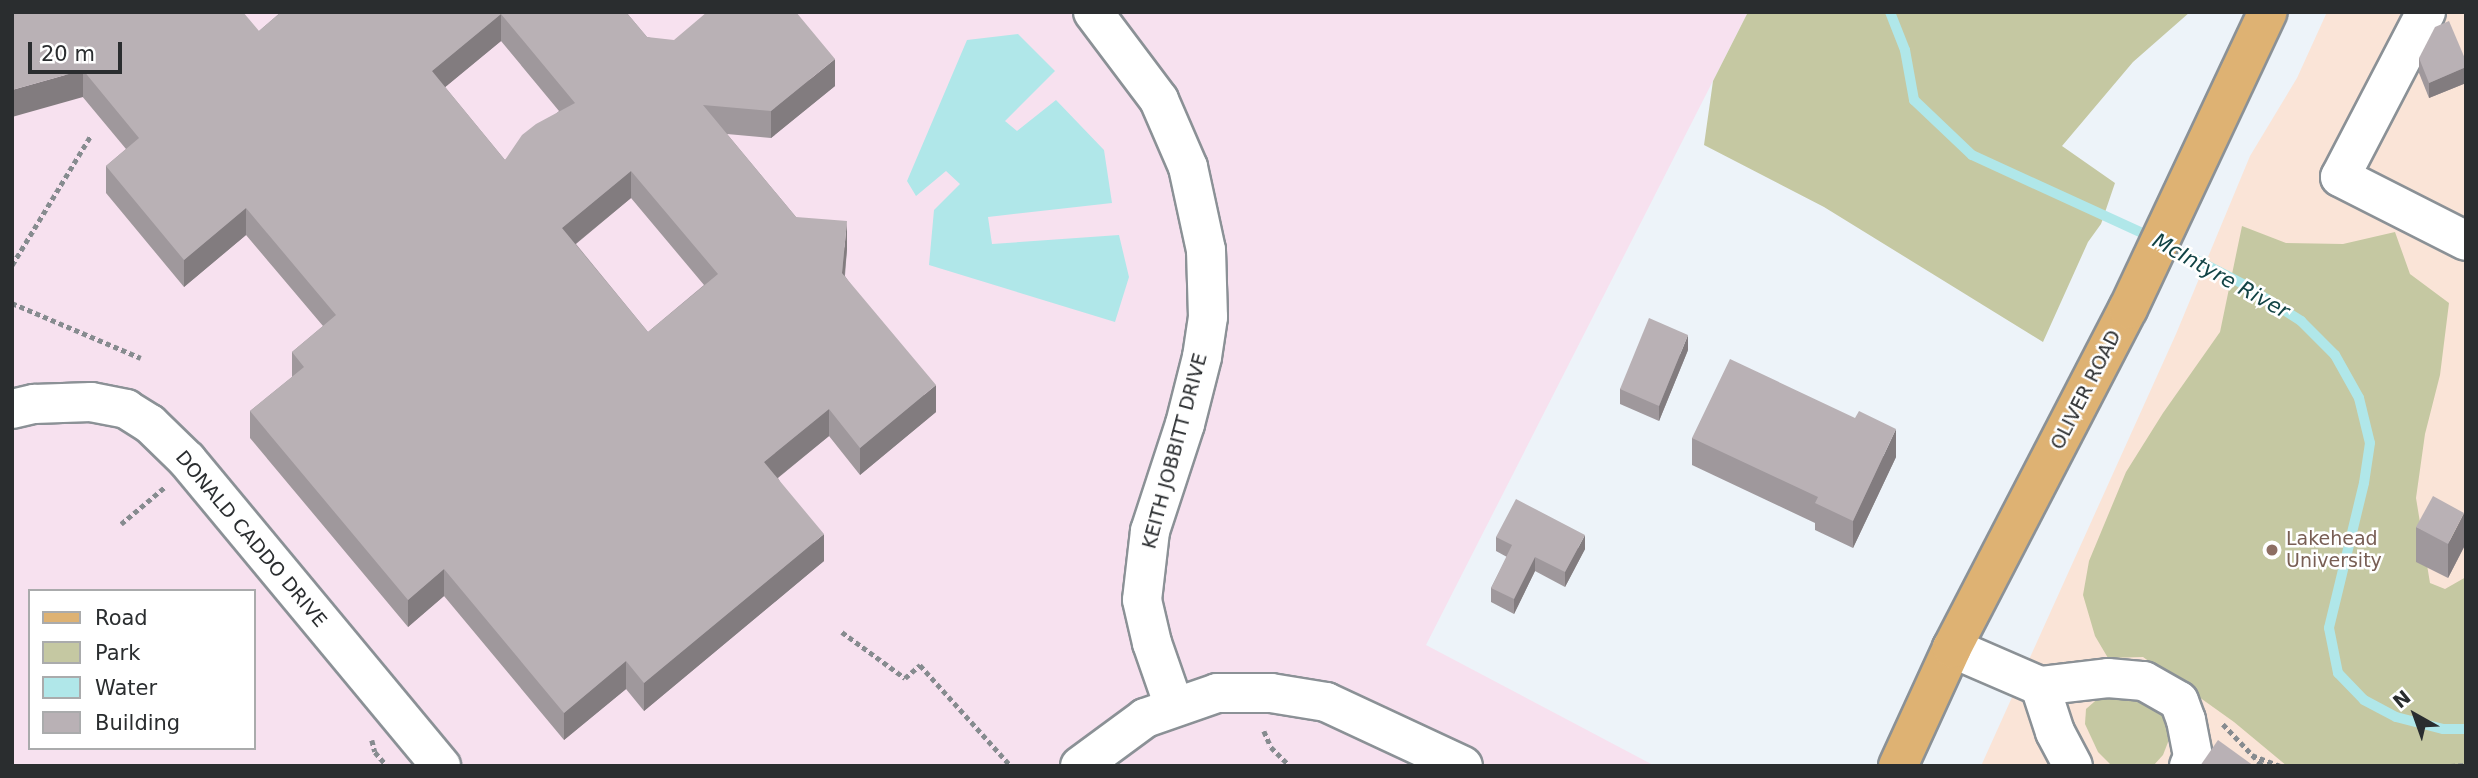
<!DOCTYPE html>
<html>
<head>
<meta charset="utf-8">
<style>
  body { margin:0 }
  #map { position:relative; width:2478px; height:778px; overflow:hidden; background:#edf3f9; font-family:"DejaVu Sans",sans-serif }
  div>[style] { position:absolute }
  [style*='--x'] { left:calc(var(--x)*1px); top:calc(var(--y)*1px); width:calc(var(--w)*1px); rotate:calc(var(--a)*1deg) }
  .education>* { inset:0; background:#fae4d7 }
  .medical>* { inset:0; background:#f7e1ef }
  .green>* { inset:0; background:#c5c8a2 }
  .water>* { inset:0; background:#b0e7e9 }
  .stream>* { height:10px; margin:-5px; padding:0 5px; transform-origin:5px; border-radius:5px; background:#b0e7e9 }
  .path>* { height:4.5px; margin-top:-2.25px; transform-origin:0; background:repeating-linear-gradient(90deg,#868b8f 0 5px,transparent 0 8.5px) }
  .roads { filter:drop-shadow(2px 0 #8b9196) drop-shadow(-2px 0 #8b9196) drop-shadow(0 2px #8b9196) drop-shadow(0 -2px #8b9196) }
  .minor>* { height:38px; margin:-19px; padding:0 19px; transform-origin:19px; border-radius:19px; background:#fff }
  .major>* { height:38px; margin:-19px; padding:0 19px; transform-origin:19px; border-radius:19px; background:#deb273 }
  .wall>* { inset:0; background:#9f989c }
  .shaded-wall>* { inset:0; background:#827c7f }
  .building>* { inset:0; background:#b9b1b5 }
  .dots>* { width:19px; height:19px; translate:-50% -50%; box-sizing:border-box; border:4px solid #fff; border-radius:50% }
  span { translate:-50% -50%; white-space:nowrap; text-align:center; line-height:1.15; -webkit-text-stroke:5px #fff; paint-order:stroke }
  .street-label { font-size:19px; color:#2a2d2f }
  .education-label { font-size:19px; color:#785e54 }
  .left { translate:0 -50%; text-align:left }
  .water-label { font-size:21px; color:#114345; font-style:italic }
  .frame { position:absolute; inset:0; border:14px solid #2a2d2f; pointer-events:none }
  .legend { position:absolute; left:28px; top:589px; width:228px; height:161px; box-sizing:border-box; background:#fff; border:2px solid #aaabac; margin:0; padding:9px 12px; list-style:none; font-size:21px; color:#2a2d2f }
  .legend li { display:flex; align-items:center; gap:14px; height:35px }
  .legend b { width:35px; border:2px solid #aaabac }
  .north { position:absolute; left:2380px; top:680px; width:70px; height:70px; -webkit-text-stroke:5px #fff; paint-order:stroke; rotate:320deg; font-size:19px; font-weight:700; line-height:28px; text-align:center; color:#2a2d2f }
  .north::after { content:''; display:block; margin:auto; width:24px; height:32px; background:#2a2d2f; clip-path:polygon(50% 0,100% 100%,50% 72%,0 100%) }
  .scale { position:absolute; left:28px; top:42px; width:94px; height:32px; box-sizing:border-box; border:4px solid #2a2d2f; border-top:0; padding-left:9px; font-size:21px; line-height:24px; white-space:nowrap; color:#2a2d2f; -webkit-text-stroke:5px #fff; paint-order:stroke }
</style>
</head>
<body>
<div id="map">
  <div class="education">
    <i style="clip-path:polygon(2327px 12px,2466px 12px,2466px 766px,1981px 766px,2176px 334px,2250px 156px,2297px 78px)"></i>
  </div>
  <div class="medical">
    <i style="clip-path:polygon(evenodd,12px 12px,1748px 12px,1426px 645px,1655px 766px,12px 766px,12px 12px,30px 591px,254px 591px,254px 748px,30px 748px,30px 591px)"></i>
  </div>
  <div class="green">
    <i style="clip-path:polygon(1748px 12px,2190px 12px,2133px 62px,2062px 146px,2115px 183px,2101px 224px,2088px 242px,2043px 342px,1824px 207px,1704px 145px,1713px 81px)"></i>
    <i style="clip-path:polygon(2242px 226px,2286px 243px,2343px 244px,2395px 232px,2410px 274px,2449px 303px,2440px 375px,2425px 434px,2416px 498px,2430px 583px,2445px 589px,2466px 577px,2466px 766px,2287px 766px,2234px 722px,2143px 657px,2108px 658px,2095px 636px,2083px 595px,2089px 561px,2126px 472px,2163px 413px,2220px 332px)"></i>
    <i style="clip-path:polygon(2102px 695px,2138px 698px,2165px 712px,2172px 732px,2163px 755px,2153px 766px,2112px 766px,2098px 752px,2085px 724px,2086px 709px)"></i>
  </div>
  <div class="water">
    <i style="clip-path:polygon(1018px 34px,1055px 71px,1005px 121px,1017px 131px,1056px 100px,1104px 150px,1112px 203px,988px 217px,992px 244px,1119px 235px,1129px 277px,1115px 322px,929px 265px,934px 210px,960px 184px,946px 171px,916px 196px,907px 181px,967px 40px)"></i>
  </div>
  <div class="stream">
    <i style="--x:1890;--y:12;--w:41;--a:68.5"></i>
    <i style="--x:1905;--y:50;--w:51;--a:79.8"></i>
    <i style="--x:1914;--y:100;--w:80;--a:43.5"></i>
    <i style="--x:1972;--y:155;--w:199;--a:24.6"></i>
    <i style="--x:2166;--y:244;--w:87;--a:27.5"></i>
    <i style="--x:2243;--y:284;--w:69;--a:32.5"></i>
    <i style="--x:2301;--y:321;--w:48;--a:45"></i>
    <i style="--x:2335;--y:355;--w:49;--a:60.8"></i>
    <i style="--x:2359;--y:398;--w:46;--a:76.3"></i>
    <i style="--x:2370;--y:443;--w:40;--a:98.5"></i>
    <i style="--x:2364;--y:483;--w:149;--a:103.6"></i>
    <i style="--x:2329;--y:628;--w:46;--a:78.7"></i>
    <i style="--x:2338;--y:673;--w:37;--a:46"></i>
    <i style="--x:2364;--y:700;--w:36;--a:28"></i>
    <i style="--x:2396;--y:717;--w:49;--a:14.3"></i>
    <i style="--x:2443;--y:729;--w:23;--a:0"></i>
  </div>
  <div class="path">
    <i style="--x:12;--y:265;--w:152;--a:-58.7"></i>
    <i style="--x:12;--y:303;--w:140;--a:23.1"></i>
    <i style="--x:121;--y:524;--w:59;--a:-40.2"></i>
    <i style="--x:842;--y:632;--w:78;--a:36.1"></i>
    <i style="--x:905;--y:678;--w:20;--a:-41"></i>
    <i style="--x:920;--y:665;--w:136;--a:48"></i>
    <i style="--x:2223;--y:724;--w:58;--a:46.4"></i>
    <i style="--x:1264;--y:731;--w:17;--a:66"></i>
    <i style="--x:1271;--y:747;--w:27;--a:45"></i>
    <i style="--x:372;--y:740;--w:12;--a:76"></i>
    <i style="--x:375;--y:752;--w:18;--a:49"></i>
    <i style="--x:2252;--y:755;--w:30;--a:21"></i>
    <i style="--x:2450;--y:766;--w:16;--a:-4"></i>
  </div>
  <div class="roads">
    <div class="minor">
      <i style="--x:1093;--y:12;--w:110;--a:53.1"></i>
      <i style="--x:1159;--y:100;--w:73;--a:66.6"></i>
      <i style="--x:1188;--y:167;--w:85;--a:77.8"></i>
      <i style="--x:1206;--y:250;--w:67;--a:88.3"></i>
      <i style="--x:1208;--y:317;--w:40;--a:98.5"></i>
      <i style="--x:1202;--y:357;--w:69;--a:104.2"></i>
      <i style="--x:1185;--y:424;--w:113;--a:108.1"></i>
      <i style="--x:1150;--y:531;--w:69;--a:96.6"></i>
      <i style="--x:1142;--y:600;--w:44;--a:76.9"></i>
      <i style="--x:1152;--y:643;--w:67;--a:70.8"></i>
      <i style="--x:2426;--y:12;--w:186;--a:117.5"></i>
      <i style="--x:2340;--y:177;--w:141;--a:26.9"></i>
      <i style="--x:12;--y:409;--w:23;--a:-13"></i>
      <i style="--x:34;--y:404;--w:57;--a:-2"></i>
      <i style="--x:91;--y:402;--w:36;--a:11"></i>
      <i style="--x:126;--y:409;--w:28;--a:32"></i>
      <i style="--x:150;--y:424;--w:52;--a:44.2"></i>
      <i style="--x:187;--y:460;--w:398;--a:50.3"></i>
      <i style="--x:1952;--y:648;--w:96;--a:23.4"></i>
      <i style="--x:2040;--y:686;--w:68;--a:-6.7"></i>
      <i style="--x:2108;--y:678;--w:36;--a:5"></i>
      <i style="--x:2144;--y:681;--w:40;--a:29.7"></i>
      <i style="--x:2179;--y:701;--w:20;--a:70"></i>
      <i style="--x:2186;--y:720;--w:38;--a:79"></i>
      <i style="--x:2193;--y:757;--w:10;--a:114"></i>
      <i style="--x:2040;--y:686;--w:48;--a:71.9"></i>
      <i style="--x:2055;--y:732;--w:38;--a:62"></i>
      <i style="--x:1080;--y:766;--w:81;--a:-36.4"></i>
      <i style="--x:1145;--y:718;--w:76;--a:-19.1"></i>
      <i style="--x:1217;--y:693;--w:54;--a:0"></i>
      <i style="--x:1271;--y:693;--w:56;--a:9.3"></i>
      <i style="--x:1326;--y:702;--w:151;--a:25"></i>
    </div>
    <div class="major">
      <i style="--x:1898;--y:766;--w:130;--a:-65.4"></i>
      <i style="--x:1952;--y:648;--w:382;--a:-62.6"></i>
      <i style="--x:2128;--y:309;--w:328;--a:-64.8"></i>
    </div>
  </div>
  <div class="wall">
    <i style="clip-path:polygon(evenodd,12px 12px,259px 31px,281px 12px,626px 12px,647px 37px,835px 86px,771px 138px,727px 134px,796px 217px,847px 249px,845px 276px,936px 412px,860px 475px,829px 436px,778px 478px,824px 561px,644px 711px,626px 689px,564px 740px,444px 596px,408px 627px,250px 438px,250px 411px,292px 377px,292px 352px,323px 326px,246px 235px,184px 287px,106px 193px,106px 166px,126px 149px,12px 12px,501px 41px,559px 111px,505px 160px,445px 87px,501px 41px,12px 12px,631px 198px,704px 285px,648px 332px,576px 244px,631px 198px)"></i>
    <i style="clip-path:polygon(2419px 58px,2466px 61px,2466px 83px,2429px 98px,2419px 73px)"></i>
    <i style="clip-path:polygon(1688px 350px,1659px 421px,1620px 404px,1620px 389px)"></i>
    <i style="clip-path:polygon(1692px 438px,1896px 457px,1853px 548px,1815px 530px,1815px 523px,1692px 465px)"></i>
    <i style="clip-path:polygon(2416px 527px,2464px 547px,2448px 578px,2416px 562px)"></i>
    <i style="clip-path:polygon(1496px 537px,1585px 549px,1565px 587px,1535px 571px,1514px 614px,1491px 602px,1491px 588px,1507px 557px,1496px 551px)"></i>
  </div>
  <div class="shaded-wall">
    <i style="clip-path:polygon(501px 14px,501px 41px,432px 98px,432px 71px)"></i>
    <i style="clip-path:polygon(835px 59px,835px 86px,771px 138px,771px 111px)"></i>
    <i style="clip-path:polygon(2466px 67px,2466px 83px,2429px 98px,2429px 83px)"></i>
    <i style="clip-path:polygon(83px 70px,83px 97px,12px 117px,12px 90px)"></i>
    <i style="clip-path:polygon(631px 171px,631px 198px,562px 255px,562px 228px)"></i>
    <i style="clip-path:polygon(246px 208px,246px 235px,184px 287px,184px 260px)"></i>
    <i style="clip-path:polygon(847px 221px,847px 249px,842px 300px,842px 273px)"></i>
    <i style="clip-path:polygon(1688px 335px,1688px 350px,1659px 421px,1659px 406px)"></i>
    <i style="clip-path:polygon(936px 385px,936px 412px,860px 475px,860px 448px)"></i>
    <i style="clip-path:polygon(829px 409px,829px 436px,764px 489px,764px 462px)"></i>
    <i style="clip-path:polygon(1896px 429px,1896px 457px,1853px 548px,1853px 521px)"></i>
    <i style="clip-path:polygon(2464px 513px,2464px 547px,2448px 578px,2448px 544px)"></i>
    <i style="clip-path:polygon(824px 534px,824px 561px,644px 711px,644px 683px)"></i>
    <i style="clip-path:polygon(1585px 535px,1585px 549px,1565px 587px,1565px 572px)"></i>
    <i style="clip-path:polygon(1535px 557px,1535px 571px,1514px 614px,1514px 599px)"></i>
    <i style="clip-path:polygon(444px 569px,444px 596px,408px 627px,408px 600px)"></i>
    <i style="clip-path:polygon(626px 661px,626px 689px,564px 740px,564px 713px)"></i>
  </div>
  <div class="building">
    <i style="clip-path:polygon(evenodd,12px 12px,243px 12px,259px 31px,281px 12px,626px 12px,647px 37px,674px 40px,707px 12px,796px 12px,835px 59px,771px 111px,703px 105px,796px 217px,847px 221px,842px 273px,936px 385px,860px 448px,829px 409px,764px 462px,824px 534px,644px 683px,626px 661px,564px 713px,444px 569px,408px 600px,250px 411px,304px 367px,292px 352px,336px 315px,246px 208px,184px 260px,106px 166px,139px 138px,83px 70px,12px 90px,12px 12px,501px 14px,575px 103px,536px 124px,522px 135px,505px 160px,432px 71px,501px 14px,12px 12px,631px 171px,718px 274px,648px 332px,562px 228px,631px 171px)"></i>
    <i style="clip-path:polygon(2449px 21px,2466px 61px,2466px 67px,2429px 83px,2419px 58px,2435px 27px)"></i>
    <i style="clip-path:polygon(1649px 318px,1688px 335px,1659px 406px,1620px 389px)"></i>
    <i style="clip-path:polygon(1730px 359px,1855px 418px,1859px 411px,1896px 429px,1853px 521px,1815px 503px,1818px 497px,1692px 438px)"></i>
    <i style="clip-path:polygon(2433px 496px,2464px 513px,2448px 544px,2416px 527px)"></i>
    <i style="clip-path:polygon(1516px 499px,1585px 535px,1565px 572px,1535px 557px,1514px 599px,1491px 588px,1512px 545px,1496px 537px)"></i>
    <i style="clip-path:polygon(2218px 740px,2254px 766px,2200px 766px)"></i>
  </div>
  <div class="dots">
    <i style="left:2272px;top:550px;background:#8d6e63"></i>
  </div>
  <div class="street-label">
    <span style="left:2086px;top:390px;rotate:-63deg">OLIVER ROAD</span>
    <span style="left:1175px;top:451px;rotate:-75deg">KEITH JOBBITT DRIVE</span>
    <span style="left:251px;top:539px;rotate:50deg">DONALD CADDO DRIVE</span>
  </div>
  <div class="education-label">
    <span class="left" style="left:2286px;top:550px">Lakehead<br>University</span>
  </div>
  <div class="water-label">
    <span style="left:2221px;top:276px;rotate:29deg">McIntyre River</span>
  </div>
  <div class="frame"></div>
  <ul class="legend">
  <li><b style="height:9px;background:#deb273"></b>Road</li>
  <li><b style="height:19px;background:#c5c8a2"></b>Park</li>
  <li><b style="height:19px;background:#b0e7e9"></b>Water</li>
  <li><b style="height:19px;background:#b9b1b5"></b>Building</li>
  </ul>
  <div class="north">N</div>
  <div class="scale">20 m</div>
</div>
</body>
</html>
